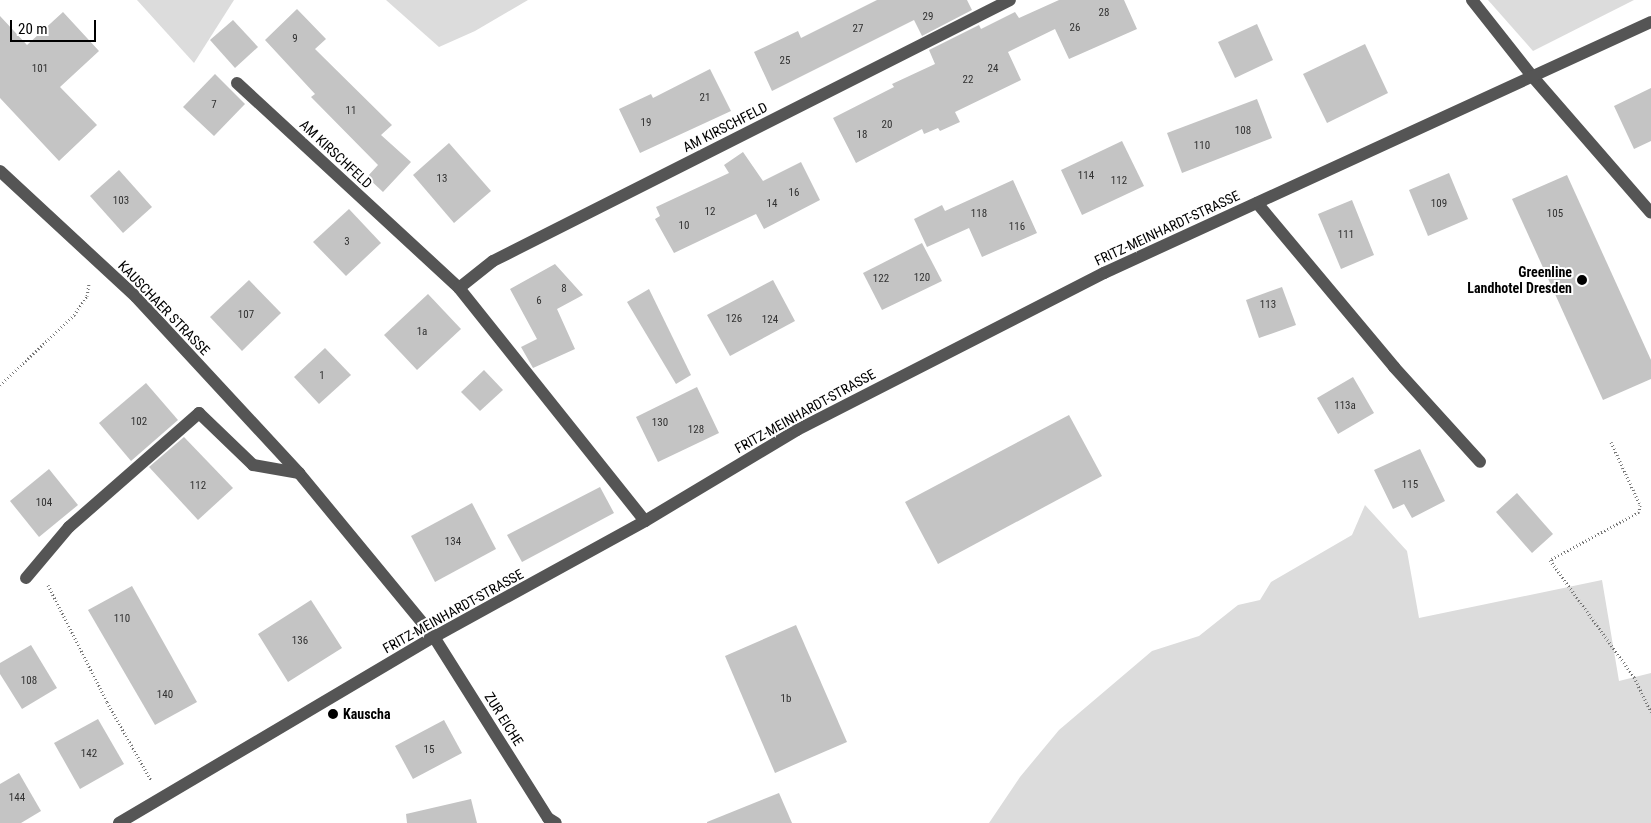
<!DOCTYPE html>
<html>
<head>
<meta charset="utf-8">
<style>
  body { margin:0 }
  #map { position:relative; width:1651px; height:823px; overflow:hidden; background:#fff; font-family:"Roboto Condensed",sans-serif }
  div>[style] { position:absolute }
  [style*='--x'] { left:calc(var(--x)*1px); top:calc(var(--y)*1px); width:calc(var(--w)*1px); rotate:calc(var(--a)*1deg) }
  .green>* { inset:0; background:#dcdcdc }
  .building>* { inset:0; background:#c4c4c4 }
  .path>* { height:3px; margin-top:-1.5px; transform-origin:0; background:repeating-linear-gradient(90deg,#777 0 1px,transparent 0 3.5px) }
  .minor>* { height:12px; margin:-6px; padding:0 6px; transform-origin:6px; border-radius:6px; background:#555 }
  .dots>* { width:14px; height:14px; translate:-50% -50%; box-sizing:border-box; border:2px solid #fff; border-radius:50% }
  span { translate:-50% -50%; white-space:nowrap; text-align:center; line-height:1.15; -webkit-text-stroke:4px #fff; paint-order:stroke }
  .number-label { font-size:11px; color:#313131 }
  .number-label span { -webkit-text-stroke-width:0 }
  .street-label { font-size:14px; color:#000 }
  .poi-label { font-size:14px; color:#000; font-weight:700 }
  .right { translate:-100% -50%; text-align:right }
  .left { translate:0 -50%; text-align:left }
  .scale { position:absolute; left:10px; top:20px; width:86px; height:22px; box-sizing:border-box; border:2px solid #000; border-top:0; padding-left:6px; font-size:15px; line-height:18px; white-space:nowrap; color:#000; -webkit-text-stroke:4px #fff; paint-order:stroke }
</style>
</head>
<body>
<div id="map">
  <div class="green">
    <i style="clip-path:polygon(137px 0,234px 0,194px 63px)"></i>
    <i style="clip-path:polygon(386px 0,528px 0,475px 31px,439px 47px)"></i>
    <i style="clip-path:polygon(1488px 0,1634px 0,1533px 51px)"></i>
    <i style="clip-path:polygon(1365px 505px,1407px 551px,1419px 618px,1602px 580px,1619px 681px,1651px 673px,1651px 823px,989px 823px,1020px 777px,1059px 730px,1152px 651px,1199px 636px,1238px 605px,1260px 600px,1271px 582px,1352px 535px)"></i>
  </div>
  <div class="building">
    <i style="clip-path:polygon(877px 0,967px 0,972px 10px,922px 36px,914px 20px,772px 91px,754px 52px,798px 31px,801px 38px)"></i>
    <i style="clip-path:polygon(1059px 0,1124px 0,1137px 29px,1069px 59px,1055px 29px,1008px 52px,1021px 80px,955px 112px,960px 122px,940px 131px,938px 128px,924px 134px,922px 129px,856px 163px,833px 118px,894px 87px,892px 84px,935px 64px,929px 50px,979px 25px,981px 29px,1015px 12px,1019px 18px)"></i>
    <i style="clip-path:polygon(297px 9px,326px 39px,315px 49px,392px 125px,381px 135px,411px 162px,383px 192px,367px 177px,378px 165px,311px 97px,315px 94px,265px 40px)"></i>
    <i style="clip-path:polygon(63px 12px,99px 51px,60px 87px,97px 125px,59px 161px,0 98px,0 16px,27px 45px)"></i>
    <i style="clip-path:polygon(233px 20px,258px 47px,235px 68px,210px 40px)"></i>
    <i style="clip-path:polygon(1257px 24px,1273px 60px,1235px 78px,1218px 42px)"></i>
    <i style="clip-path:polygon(1365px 44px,1388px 93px,1327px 123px,1303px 74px)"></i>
    <i style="clip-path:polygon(710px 69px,731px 111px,640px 153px,619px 109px,651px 94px,653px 98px)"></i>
    <i style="clip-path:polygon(215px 74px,245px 104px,214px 136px,183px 107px)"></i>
    <i style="clip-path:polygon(1651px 88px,1651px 141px,1634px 149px,1614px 106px)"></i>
    <i style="clip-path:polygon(1257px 99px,1272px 138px,1182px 173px,1167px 133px)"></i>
    <i style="clip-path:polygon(1122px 141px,1144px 186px,1082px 215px,1061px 170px)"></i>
    <i style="clip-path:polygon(449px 143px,491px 191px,454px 223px,413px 175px)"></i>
    <i style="clip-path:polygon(743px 152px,763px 181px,801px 162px,820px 200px,764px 229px,756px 214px,674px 253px,655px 219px,660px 216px,656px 207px,729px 173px,724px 165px)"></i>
    <i style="clip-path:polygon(119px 170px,152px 207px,123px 233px,90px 196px)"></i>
    <i style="clip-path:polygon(1449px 173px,1468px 219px,1428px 236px,1409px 190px)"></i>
    <i style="clip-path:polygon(1567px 175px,1651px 360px,1651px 379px,1603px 400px,1512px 199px)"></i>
    <i style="clip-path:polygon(1013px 180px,1037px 233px,982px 257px,969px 228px,927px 247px,914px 219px,942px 205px,945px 211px)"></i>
    <i style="clip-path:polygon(1352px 200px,1374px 255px,1341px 269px,1318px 214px)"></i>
    <i style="clip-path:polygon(349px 209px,381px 243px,346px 276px,313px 242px)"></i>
    <i style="clip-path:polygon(922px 243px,942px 281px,882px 310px,863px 273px)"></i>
    <i style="clip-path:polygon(555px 264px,583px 295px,557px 309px,575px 349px,533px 368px,521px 347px,537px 339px,510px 289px)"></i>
    <i style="clip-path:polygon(249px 280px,281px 313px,242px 351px,210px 317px)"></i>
    <i style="clip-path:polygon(773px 280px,795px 321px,730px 356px,707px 315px)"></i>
    <i style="clip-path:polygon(1282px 287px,1296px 325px,1259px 338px,1246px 300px)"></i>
    <i style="clip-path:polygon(649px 289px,691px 375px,676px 384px,627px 302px)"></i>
    <i style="clip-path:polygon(428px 294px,461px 329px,417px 370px,384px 335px)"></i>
    <i style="clip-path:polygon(325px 348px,351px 375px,319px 404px,294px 377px)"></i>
    <i style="clip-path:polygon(484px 370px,503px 390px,480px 411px,461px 392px)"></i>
    <i style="clip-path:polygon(1353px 377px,1374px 413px,1338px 434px,1317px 398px)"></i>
    <i style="clip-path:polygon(146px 383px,178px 420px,131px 461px,99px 423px)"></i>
    <i style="clip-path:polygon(697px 387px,719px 433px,658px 462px,636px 417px)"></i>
    <i style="clip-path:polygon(1069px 415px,1102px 476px,938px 564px,905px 502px)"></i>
    <i style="clip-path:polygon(184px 437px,233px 488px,198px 520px,149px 467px)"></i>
    <i style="clip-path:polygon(1420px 449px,1445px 501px,1412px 518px,1404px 504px,1393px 509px,1374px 470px)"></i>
    <i style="clip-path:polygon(49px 469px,78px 505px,39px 537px,10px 501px)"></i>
    <i style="clip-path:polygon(600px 487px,614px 513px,522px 562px,507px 535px)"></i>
    <i style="clip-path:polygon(1517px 493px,1553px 534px,1532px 553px,1496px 512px)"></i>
    <i style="clip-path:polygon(472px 503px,496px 549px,435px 582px,411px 536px)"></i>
    <i style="clip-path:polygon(132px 586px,197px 702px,155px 725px,88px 610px)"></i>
    <i style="clip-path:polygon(311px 600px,342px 648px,288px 682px,258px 634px)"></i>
    <i style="clip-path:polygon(796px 625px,847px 742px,775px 773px,725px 656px)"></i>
    <i style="clip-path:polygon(31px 645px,57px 688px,22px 709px,0 674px,0 663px)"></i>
    <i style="clip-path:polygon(98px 719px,124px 764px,80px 789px,54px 743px)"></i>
    <i style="clip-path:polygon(444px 720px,462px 753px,413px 779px,395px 746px)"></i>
    <i style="clip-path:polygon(19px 773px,41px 811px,21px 823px,0 823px,0 784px)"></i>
    <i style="clip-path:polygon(779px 793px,792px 823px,707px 823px,707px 822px)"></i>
    <i style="clip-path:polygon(471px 799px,477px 823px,407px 823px,406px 814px)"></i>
  </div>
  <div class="path">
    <i style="--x:0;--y:385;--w:102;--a:-43.4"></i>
    <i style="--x:74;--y:315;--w:23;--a:-56"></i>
    <i style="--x:87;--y:296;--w:13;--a:-81"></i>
    <i style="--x:1611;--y:442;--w:69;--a:65.3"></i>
    <i style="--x:1640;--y:505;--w:7;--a:98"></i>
    <i style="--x:1639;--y:512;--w:101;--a:151.7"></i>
    <i style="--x:1550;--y:560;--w:144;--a:54.3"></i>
    <i style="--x:1634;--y:677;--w:39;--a:64"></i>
    <i style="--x:48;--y:585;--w:131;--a:63.2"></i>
    <i style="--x:107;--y:702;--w:90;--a:60.6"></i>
  </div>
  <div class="minor">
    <i style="--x:1472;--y:0;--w:97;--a:51.7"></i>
    <i style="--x:1532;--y:76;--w:181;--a:49"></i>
    <i style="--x:237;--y:83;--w:302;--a:42.7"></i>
    <i style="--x:459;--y:288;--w:298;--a:51.4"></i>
    <i style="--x:0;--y:171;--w:185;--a:42.8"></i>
    <i style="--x:136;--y:297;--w:240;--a:47.2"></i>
    <i style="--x:299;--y:473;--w:212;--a:50.5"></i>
    <i style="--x:434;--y:637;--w:214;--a:57.8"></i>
    <i style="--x:548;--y:818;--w:9;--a:32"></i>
    <i style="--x:1257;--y:203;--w:214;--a:50.1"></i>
    <i style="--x:1394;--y:367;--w:128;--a:47.8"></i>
    <i style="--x:459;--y:288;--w:43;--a:-38.5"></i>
    <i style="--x:493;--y:261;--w:579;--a:-26.79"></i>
    <i style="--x:26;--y:578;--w:67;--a:-49.9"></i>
    <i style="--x:69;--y:527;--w:173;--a:-41.2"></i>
    <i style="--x:199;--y:413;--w:75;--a:43.9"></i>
    <i style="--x:253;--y:465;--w:47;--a:9.9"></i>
    <i style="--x:119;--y:823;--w:366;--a:-30.6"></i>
    <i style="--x:434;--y:637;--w:241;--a:-28.8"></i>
    <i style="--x:645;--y:521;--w:177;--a:-30.9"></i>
    <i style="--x:797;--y:430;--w:345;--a:-27.1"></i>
    <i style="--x:1104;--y:273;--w:602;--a:-24.65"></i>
  </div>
  <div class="dots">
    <i style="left:1582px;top:280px;background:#000"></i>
    <i style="left:333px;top:714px;background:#000"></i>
  </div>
  <div class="number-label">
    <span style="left:1104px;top:13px">28</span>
    <span style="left:928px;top:17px">29</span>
    <span style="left:1075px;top:28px">26</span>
    <span style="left:858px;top:29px">27</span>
    <span style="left:295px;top:39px">9</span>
    <span style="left:785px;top:61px">25</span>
    <span style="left:40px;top:69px">101</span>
    <span style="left:993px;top:69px">24</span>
    <span style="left:968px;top:80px">22</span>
    <span style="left:705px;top:98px">21</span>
    <span style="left:214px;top:105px">7</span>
    <span style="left:351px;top:111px">11</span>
    <span style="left:646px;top:123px">19</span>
    <span style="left:887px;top:125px">20</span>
    <span style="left:1243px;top:131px">108</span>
    <span style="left:862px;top:135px">18</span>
    <span style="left:1202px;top:146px">110</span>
    <span style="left:1086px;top:176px">114</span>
    <span style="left:442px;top:179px">13</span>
    <span style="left:1119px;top:181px">112</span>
    <span style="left:794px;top:193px">16</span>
    <span style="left:121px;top:201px">103</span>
    <span style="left:772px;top:204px">14</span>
    <span style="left:1439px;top:204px">109</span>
    <span style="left:710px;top:212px">12</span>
    <span style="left:979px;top:214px">118</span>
    <span style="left:1555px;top:214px">105</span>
    <span style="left:684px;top:226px">10</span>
    <span style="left:1017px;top:227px">116</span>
    <span style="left:1346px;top:235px">111</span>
    <span style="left:347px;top:242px">3</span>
    <span style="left:922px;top:278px">120</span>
    <span style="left:881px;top:279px">122</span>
    <span style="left:564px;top:289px">8</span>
    <span style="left:539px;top:301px">6</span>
    <span style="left:1268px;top:305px">113</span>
    <span style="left:246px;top:315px">107</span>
    <span style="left:734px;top:319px">126</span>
    <span style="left:770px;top:320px">124</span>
    <span style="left:422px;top:332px">1a</span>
    <span style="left:322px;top:376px">1</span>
    <span style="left:1345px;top:406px">113a</span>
    <span style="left:139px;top:422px">102</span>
    <span style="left:660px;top:423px">130</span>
    <span style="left:696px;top:430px">128</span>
    <span style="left:1410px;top:485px">115</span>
    <span style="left:198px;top:486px">112</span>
    <span style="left:44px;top:503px">104</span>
    <span style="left:453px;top:542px">134</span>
    <span style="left:122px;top:619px">110</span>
    <span style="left:300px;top:641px">136</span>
    <span style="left:29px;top:681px">108</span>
    <span style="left:165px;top:695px">140</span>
    <span style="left:786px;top:699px">1b</span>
    <span style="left:429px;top:750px">15</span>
    <span style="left:89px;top:754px">142</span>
    <span style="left:17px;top:798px">144</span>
  </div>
  <div class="street-label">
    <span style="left:725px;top:127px;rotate:-27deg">AM KIRSCHFELD</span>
    <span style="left:336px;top:154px;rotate:43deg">AM KIRSCHFELD</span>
    <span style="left:1167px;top:228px;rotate:-25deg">FRITZ-MEINHARDT-STRASSE</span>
    <span style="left:164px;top:308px;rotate:46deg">KAUSCHAER STRASSE</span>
    <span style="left:805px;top:411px;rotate:-29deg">FRITZ-MEINHARDT-STRASSE</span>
    <span style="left:453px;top:611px;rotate:-29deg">FRITZ-MEINHARDT-STRASSE</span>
    <span style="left:504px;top:719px;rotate:58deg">ZUR EICHE</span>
  </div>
  <div class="poi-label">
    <span class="right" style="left:1572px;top:280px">Greenline<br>Landhotel Dresden</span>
    <span class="left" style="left:343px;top:714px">Kauscha</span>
  </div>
  <div class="scale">20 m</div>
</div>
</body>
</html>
